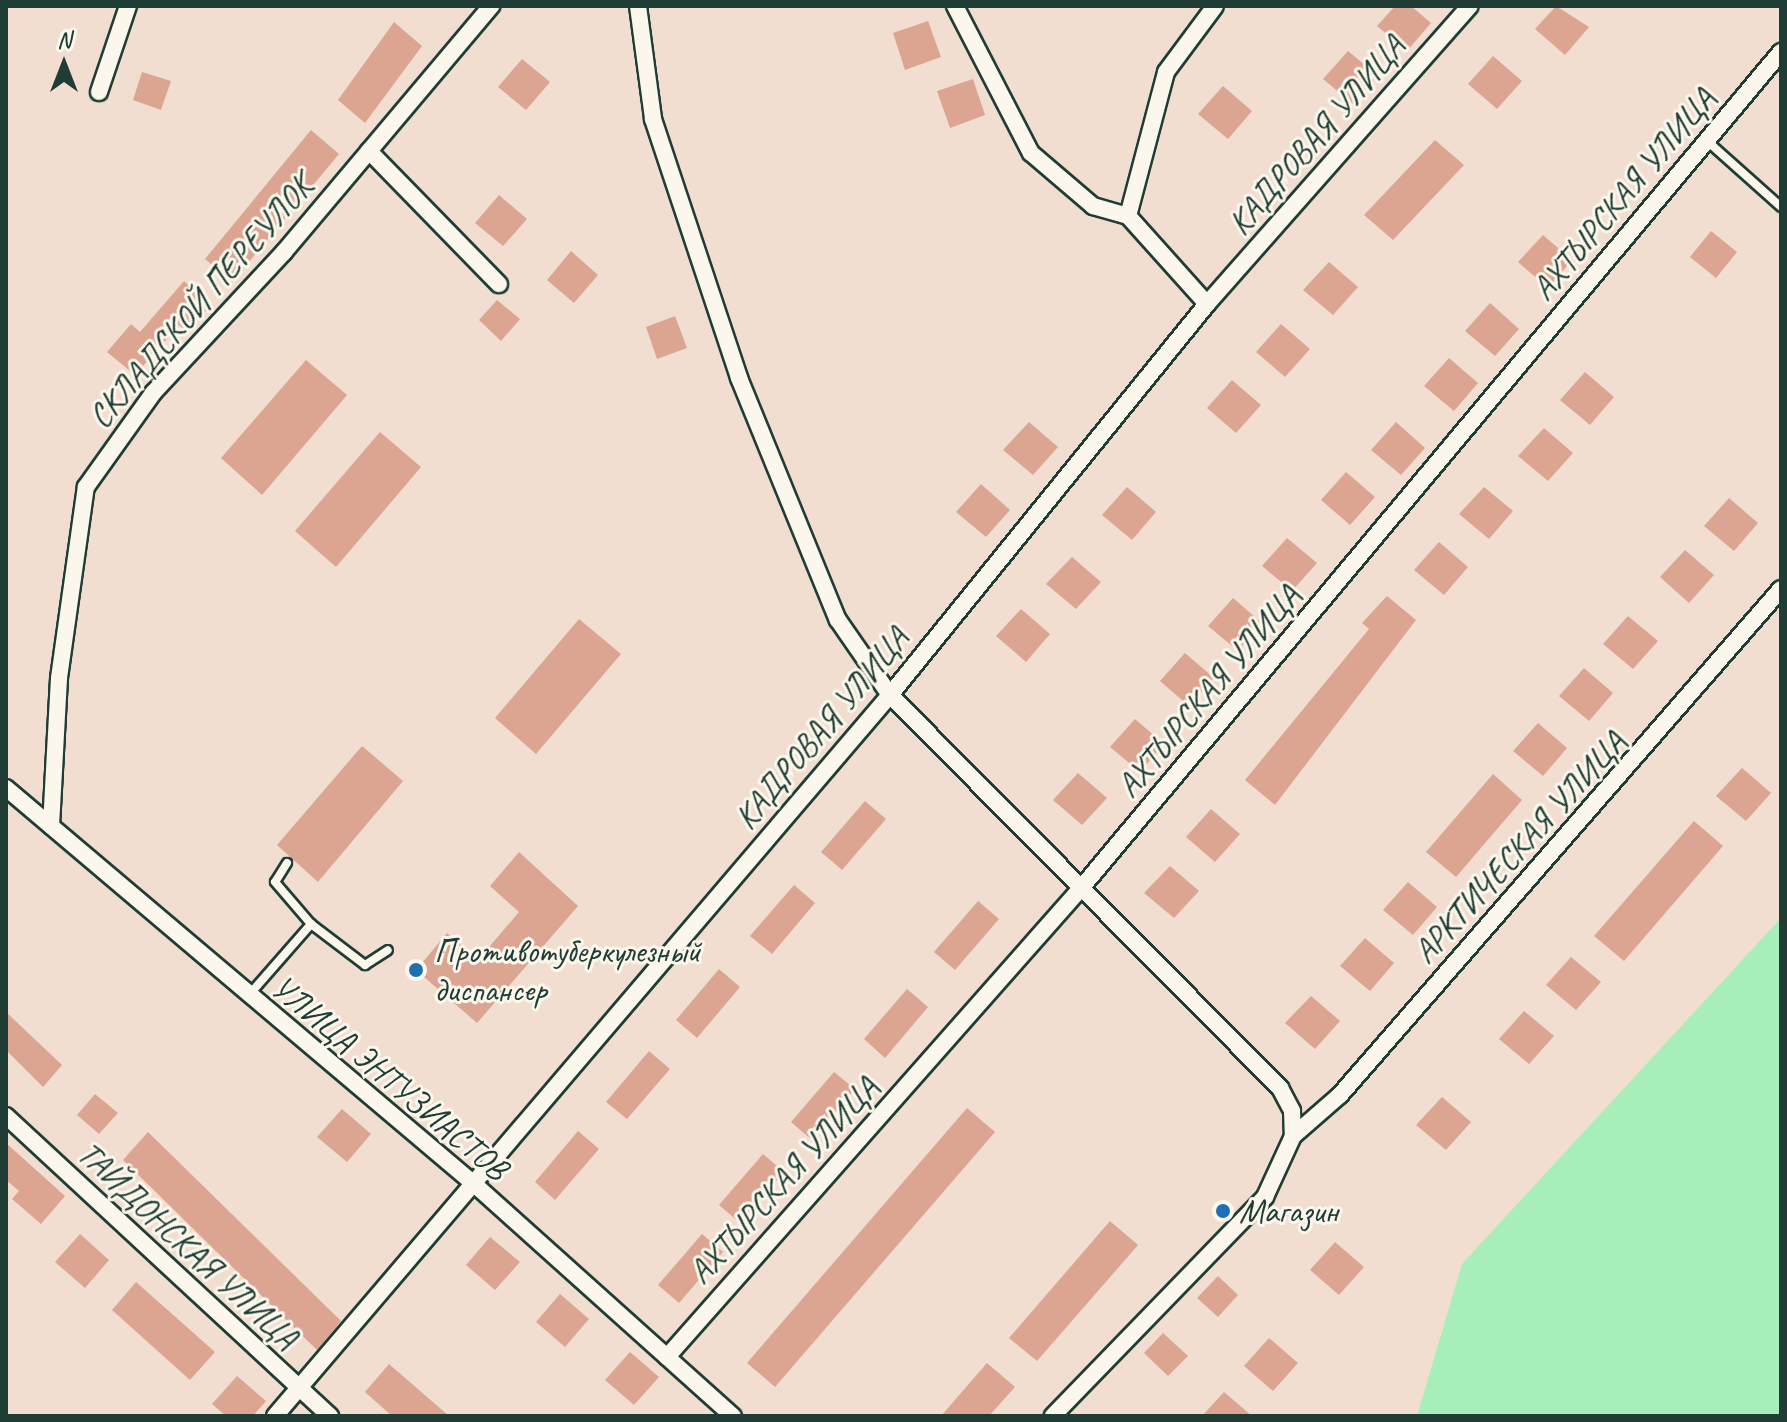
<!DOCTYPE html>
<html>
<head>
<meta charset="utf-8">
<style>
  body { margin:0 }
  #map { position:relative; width:1787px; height:1422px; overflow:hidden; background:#f1ded1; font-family:Caveat,sans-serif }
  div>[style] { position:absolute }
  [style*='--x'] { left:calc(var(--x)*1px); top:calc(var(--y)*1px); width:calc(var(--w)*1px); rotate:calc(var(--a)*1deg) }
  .green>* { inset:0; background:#a7eebb }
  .building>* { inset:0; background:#dba592 }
  .roads { filter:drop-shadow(2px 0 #1f3d34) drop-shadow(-2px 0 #1f3d34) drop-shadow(0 2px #1f3d34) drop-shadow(0 -2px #1f3d34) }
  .service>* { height:8px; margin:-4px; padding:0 4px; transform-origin:4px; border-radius:4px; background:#fbf7ec }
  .minor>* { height:16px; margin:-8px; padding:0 8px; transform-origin:8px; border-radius:8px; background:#fbf7ec }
  .dots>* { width:22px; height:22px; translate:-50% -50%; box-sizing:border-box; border:4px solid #fbf7ec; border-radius:50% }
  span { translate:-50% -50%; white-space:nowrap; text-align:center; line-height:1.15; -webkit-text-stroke:6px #fbf7ec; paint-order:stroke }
  .street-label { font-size:34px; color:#1f3d34 }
  .poi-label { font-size:34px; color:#1f3d34 }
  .left { translate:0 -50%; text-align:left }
  .frame { position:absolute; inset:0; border:8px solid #1f3d34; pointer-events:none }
  .north { position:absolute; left:24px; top:24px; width:80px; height:80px; -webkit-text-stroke:6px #fbf7ec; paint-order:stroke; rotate:0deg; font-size:22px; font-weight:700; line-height:32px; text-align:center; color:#1f3d34 }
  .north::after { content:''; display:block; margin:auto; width:28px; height:36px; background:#1f3d34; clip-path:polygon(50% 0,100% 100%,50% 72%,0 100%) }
</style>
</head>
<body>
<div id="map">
  <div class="green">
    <i style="clip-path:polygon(1781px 918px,1781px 1416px,1417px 1416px,1462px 1264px)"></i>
  </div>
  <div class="building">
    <i style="clip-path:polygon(1395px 6px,1411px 6px,1431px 23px,1407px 51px,1377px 26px)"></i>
    <i style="clip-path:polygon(1556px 6px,1589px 27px,1565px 55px,1535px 29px)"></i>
    <i style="clip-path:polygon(928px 21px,941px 57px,905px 70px,893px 33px)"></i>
    <i style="clip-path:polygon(394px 22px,422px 46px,365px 123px,338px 100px)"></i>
    <i style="clip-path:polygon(1348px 51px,1378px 76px,1353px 104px,1323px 79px)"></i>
    <i style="clip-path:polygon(1493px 56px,1522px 81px,1497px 109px,1468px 84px)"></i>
    <i style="clip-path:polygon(522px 59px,550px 82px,526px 110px,498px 87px)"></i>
    <i style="clip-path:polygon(142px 72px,171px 81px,161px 110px,133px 100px)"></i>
    <i style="clip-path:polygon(973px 79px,985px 115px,950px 128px,937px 91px)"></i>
    <i style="clip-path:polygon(1223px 86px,1252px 111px,1228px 139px,1198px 114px)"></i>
    <i style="clip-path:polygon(311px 130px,339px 154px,232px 282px,205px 259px)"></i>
    <i style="clip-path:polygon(1435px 140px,1464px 165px,1393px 240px,1364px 215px)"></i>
    <i style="clip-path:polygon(499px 195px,527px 219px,503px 246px,475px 223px)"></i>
    <i style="clip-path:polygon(1711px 231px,1737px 252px,1716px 278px,1690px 257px)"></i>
    <i style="clip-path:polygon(1543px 235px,1572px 260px,1548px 288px,1518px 262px)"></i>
    <i style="clip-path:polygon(571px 251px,598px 275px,574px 303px,547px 280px)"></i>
    <i style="clip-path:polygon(1329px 262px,1358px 287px,1333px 315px,1303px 290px)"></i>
    <i style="clip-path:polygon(184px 281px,211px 305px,187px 332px,179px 325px,135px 375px,107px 352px,131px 324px,140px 332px)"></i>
    <i style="clip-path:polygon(497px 300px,520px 319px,501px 341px,479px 320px)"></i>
    <i style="clip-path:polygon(1490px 303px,1519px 329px,1495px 356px,1465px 331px)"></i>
    <i style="clip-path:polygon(675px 316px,687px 348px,657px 359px,646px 327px)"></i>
    <i style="clip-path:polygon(1281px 324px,1310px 349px,1285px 377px,1256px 352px)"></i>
    <i style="clip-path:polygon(1449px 358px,1478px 383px,1454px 411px,1424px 386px)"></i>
    <i style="clip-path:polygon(306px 360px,347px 395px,262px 495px,221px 458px)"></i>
    <i style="clip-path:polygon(1585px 372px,1614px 397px,1590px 425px,1560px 400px)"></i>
    <i style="clip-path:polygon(1232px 380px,1261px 405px,1236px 433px,1207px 408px)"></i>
    <i style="clip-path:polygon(1029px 422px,1058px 447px,1033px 475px,1003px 450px)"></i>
    <i style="clip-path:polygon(1396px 422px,1425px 448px,1401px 475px,1371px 450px)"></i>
    <i style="clip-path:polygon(1544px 428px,1573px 453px,1548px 481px,1518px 456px)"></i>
    <i style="clip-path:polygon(380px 432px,421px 467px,336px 567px,295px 531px)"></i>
    <i style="clip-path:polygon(1346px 472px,1375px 497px,1350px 525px,1321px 500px)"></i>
    <i style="clip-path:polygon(981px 484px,1010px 510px,986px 537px,956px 512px)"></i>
    <i style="clip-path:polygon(1127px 487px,1156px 512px,1132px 540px,1102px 515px)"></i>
    <i style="clip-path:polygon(1484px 487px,1513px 511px,1489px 539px,1459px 514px)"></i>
    <i style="clip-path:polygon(1729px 498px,1758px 523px,1734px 551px,1704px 526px)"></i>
    <i style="clip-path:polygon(1287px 538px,1317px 563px,1292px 591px,1262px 566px)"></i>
    <i style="clip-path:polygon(1439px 542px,1468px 567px,1444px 595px,1414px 570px)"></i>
    <i style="clip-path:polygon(1685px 550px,1714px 575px,1689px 603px,1660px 577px)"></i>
    <i style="clip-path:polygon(1072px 557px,1101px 582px,1076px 609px,1046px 584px)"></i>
    <i style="clip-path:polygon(1387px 596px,1416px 620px,1275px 805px,1245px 780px,1369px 629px,1362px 623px)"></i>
    <i style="clip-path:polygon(1233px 598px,1262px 623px,1238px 651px,1208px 626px)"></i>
    <i style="clip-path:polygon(1021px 609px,1050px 634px,1026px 662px,996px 636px)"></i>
    <i style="clip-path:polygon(1628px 616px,1658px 641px,1633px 669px,1603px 644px)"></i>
    <i style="clip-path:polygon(579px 619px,621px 654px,536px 754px,495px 718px)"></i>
    <i style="clip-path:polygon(1185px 653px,1214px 678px,1189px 706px,1160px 681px)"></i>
    <i style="clip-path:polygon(1584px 668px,1613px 693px,1589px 721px,1559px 696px)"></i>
    <i style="clip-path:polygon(1135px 719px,1164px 744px,1140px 772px,1110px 747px)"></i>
    <i style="clip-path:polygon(1538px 723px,1567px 748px,1543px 776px,1513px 751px)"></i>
    <i style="clip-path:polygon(362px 746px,403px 781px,318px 882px,277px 845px)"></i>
    <i style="clip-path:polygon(1742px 768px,1771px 793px,1746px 821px,1716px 796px)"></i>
    <i style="clip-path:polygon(1078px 773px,1107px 798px,1082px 825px,1053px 800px)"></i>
    <i style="clip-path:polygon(1493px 774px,1522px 800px,1456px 877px,1426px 852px)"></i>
    <i style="clip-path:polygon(865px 801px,886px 819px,842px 870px,821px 852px)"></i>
    <i style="clip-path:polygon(1211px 809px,1240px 834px,1215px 862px,1186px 837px)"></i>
    <i style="clip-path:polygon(1694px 821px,1723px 846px,1624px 961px,1594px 936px)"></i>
    <i style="clip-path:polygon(519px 852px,578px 906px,477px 1023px,416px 970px,447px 933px,478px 960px,519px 912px,490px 886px)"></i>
    <i style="clip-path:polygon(1170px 866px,1199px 891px,1174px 918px,1144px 893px)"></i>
    <i style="clip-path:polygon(1408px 882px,1437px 907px,1413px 935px,1383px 910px)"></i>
    <i style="clip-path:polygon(794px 885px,815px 903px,772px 954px,750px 936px)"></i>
    <i style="clip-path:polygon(978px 901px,999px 919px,955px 970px,934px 952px)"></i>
    <i style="clip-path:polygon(1365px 938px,1394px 963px,1370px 991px,1340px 966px)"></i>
    <i style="clip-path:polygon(1571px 957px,1601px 982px,1576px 1010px,1546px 985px)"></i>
    <i style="clip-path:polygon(719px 969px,740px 987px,697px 1038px,676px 1020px)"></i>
    <i style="clip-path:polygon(907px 989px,928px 1007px,885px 1058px,864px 1039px)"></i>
    <i style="clip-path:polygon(1311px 996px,1340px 1021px,1315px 1049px,1285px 1023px)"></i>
    <i style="clip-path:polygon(1524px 1011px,1554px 1036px,1529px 1064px,1499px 1039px)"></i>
    <i style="clip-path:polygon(6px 1012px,62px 1065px,43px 1087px,6px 1050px)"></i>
    <i style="clip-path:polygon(649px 1051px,670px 1069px,627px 1119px,606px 1102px)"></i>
    <i style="clip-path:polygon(834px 1072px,855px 1089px,812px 1140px,791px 1122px)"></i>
    <i style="clip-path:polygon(95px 1094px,118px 1113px,99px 1134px,77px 1115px)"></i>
    <i style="clip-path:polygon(1442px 1097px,1471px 1122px,1446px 1150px,1416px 1125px)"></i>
    <i style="clip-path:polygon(967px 1108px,995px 1132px,775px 1387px,747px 1363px)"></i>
    <i style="clip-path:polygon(342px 1109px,371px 1134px,347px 1162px,317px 1137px)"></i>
    <i style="clip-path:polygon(578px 1131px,599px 1149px,555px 1200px,535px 1182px)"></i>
    <i style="clip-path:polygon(148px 1132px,341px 1321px,317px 1350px,123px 1160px)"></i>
    <i style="clip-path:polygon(6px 1143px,65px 1196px,41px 1224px,12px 1199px,19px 1191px,6px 1180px)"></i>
    <i style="clip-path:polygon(763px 1154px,784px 1172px,740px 1223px,719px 1205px)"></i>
    <i style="clip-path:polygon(1110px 1221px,1138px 1245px,1037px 1361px,1009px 1338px)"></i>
    <i style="clip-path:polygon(80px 1234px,109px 1260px,85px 1288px,55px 1262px)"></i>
    <i style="clip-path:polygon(702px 1234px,723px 1252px,679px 1303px,658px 1285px)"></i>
    <i style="clip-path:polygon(490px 1237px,520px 1262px,495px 1290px,466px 1265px)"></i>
    <i style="clip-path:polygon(1335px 1242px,1364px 1267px,1339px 1295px,1310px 1270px)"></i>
    <i style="clip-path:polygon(1218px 1276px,1238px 1295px,1218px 1317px,1197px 1298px)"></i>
    <i style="clip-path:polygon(136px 1282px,215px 1352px,190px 1380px,112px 1310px)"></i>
    <i style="clip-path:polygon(560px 1294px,589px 1319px,565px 1347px,536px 1322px)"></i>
    <i style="clip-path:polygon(1163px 1333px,1188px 1356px,1168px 1376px,1144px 1353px)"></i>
    <i style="clip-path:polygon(1269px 1338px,1298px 1363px,1273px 1391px,1244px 1366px)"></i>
    <i style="clip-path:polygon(630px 1352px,659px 1377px,634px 1405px,605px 1380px)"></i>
    <i style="clip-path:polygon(987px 1363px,1015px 1387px,989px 1416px,941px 1416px)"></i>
    <i style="clip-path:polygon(389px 1364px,449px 1416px,392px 1416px,365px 1392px)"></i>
    <i style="clip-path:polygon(237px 1376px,266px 1401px,253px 1416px,226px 1416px,212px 1404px)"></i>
    <i style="clip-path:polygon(1224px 1392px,1252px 1416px,1202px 1416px)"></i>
  </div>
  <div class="roads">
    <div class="service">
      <i style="--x:1707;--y:141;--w:99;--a:41.7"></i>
      <i style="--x:287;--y:863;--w:22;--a:122"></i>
      <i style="--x:275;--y:882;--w:55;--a:49.4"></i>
      <i style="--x:248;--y:996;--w:96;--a:-48.8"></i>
      <i style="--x:311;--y:924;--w:68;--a:37.2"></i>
      <i style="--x:365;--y:965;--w:27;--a:-33"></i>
    </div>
    <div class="minor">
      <i style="--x:638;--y:6;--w:114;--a:82.4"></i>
      <i style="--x:653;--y:119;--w:273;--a:71.6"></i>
      <i style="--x:739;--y:378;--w:261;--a:67.8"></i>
      <i style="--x:838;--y:620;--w:91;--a:55.3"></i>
      <i style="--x:890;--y:695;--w:554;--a:45.22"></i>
      <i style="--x:1280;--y:1088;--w:26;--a:62"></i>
      <i style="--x:1292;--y:1111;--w:25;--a:88"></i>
      <i style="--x:1293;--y:1136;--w:67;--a:114.7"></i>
      <i style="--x:1265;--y:1197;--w:305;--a:134.1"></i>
      <i style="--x:955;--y:6;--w:165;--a:62.7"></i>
      <i style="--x:1031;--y:153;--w:82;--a:40.5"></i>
      <i style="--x:1093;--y:206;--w:36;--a:16"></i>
      <i style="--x:99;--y:92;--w:91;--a:-71.4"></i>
      <i style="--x:369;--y:151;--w:186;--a:45.7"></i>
      <i style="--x:1207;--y:304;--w:118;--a:-131.9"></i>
      <i style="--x:1128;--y:216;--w:149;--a:-75.2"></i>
      <i style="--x:1166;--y:72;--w:82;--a:-53.4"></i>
      <i style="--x:6;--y:788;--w:612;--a:40.23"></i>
      <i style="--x:473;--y:1183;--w:349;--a:41.9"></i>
      <i style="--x:51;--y:826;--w:148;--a:-86.9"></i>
      <i style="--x:59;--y:678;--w:193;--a:-82"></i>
      <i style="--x:86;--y:487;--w:115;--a:-54.5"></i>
      <i style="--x:153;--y:393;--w:192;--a:-47.1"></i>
      <i style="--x:284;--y:252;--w:322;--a:-49.9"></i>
      <i style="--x:6;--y:1116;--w:442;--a:42.8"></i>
      <i style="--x:1293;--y:1136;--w:62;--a:-41.1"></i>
      <i style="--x:1340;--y:1095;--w:671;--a:-48.93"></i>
      <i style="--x:667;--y:1357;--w:627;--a:-48.56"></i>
      <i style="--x:1082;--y:887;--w:1089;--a:-50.07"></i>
      <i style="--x:275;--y:1416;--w:948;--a:-49.54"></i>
      <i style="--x:890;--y:695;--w:503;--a:-50.97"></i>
      <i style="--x:1207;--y:304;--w:397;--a:-48.6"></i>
    </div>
  </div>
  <div class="dots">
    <i style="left:416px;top:970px;background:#1f6fb2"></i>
    <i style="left:1223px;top:1211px;background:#1f6fb2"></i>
  </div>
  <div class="street-label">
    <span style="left:1316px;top:135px;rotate:-49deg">КАДРОВАЯ УЛИЦА</span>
    <span style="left:1623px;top:194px;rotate:-50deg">АХТЫРСКАЯ УЛИЦА</span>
    <span style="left:200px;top:301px;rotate:-49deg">СКЛАДСКОЙ ПЕРЕУЛОК</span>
    <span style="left:1208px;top:691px;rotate:-50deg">АХТЫРСКАЯ УЛИЦА</span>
    <span style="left:821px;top:728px;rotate:-50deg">КАДРОВАЯ УЛИЦА</span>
    <span style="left:1519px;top:847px;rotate:-48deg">АРКТИЧЕСКАЯ УЛИЦА</span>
    <span style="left:390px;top:1077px;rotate:40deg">УЛИЦА ЭНТУЗИАСТОВ</span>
    <span style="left:783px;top:1180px;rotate:-48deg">АХТЫРСКАЯ УЛИЦА</span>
    <span style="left:188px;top:1245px;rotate:43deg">ТАЙДОНСКАЯ УЛИЦА</span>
  </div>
  <div class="poi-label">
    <span class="left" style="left:434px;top:970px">Противотуберкулезный<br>диспансер</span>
    <span class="left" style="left:1239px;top:1211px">Магазин</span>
  </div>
  <div class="frame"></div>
  <div class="north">N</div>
</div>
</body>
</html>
